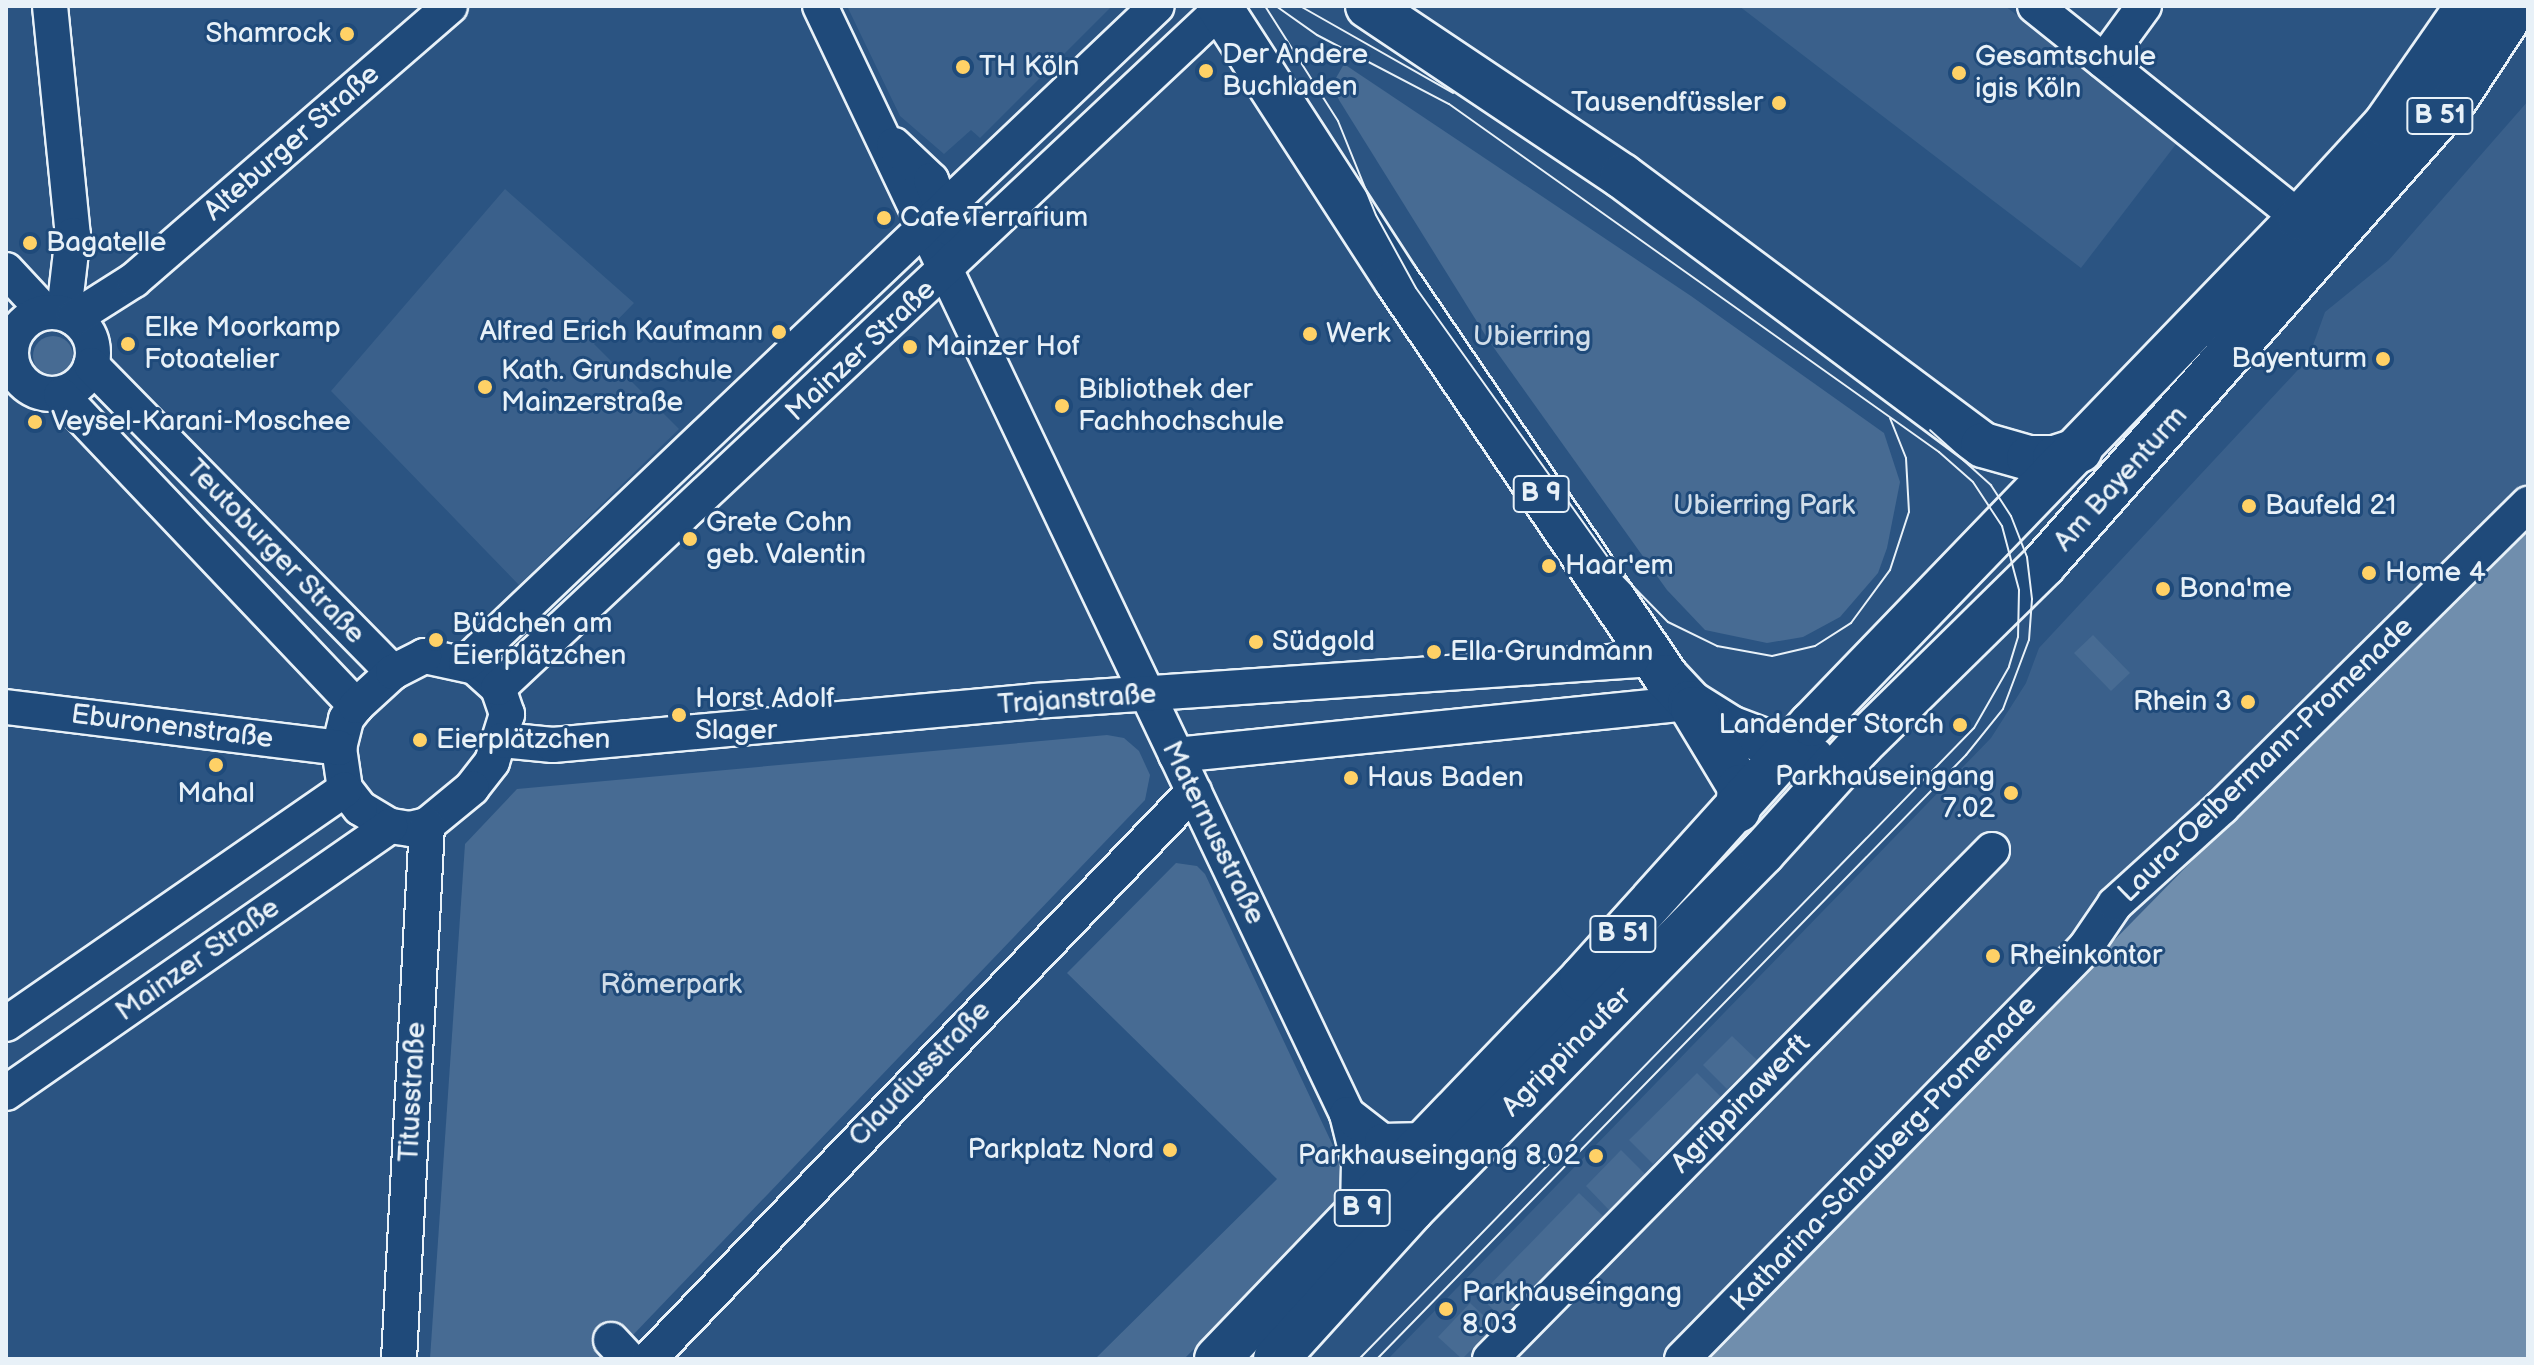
<!DOCTYPE html>
<html>
<head>
<meta charset="utf-8">
<style>
  body { margin:0 }
  #map { position:relative; width:2534px; height:1365px; overflow:hidden; background:#2b5482; font-family:"Balsamiq Sans",sans-serif }
  div>[style] { position:absolute }
  [style*='--x'] { left:calc(var(--x)*1px); top:calc(var(--y)*1px); width:calc(var(--w)*1px); rotate:calc(var(--a)*1deg) }
  .built>* { inset:0; background:#3a608b }
  .green>* { inset:0; background:#476b93 }
  .round { border-radius:50% }
  .water>* { inset:0; background:#708ead }
  .roads { filter:drop-shadow(2px 0 #e8f1f8) drop-shadow(-2px 0 #e8f1f8) drop-shadow(0 2px #e8f1f8) drop-shadow(0 -2px #e8f1f8) }
  .minor>* { height:34px; margin:-17px; padding:0 17px; transform-origin:17px; border-radius:17px; background:#1f4a7a }
  .minor>.ring { margin:-17px; padding:0; box-sizing:content-box; background:none; border:34px solid #1f4a7a; border-radius:50% }
  .major>* { height:44px; margin:-22px; padding:0 22px; transform-origin:22px; border-radius:22px; background:#1f4a7a }
  .tram>* { height:2px; margin:-1px; padding:0 1px; transform-origin:1px; border-radius:1px; background:#e8f1f8 }
  .dots>* { width:22px; height:22px; translate:-50% -50%; box-sizing:border-box; border:4px solid #1f4a7a; border-radius:50% }
  span { translate:-50% -50%; white-space:nowrap; text-align:center; line-height:1.15; -webkit-text-stroke:6px #1f4a7a; paint-order:stroke }
  .shield-label span { padding:2px 6px; background:#1f4a7a; border:2px solid; border-radius:6px; -webkit-text-stroke-width:0 }
  .shield-label { font-size:26px; color:#e8f1f8; font-weight:700 }
  .poi-label { font-size:28px; color:#e8f1f8 }
  .right { translate:-100% -50%; text-align:right }
  .left { translate:0 -50%; text-align:left }
  .street-label { font-size:28px; color:#e8f1f8 }
  .park-label { font-size:28px; color:#d0dde9 }
  .frame { position:absolute; inset:0; border:8px solid #e8f1f8; pointer-events:none }
</style>
</head>
<body>
<div id="map">
  <div class="built">
    <i style="clip-path:polygon(847px 6px,1112px 6px,980px 138px,971px 130px,944px 154px,900px 116px)"></i>
    <i style="clip-path:polygon(1739px 6px,2005px 6px,2180px 139px,2081px 268px)"></i>
    <i style="clip-path:polygon(2528px 101px,2528px 525px,1704px 1359px,1388px 1359px,1991px 738px,2026px 683px,2039px 648px,2308px 359px,2325px 312px,2389px 260px)"></i>
    <i style="clip-path:polygon(505px 189px,634px 303px,594px 344px,679px 429px,519px 585px,331px 391px)"></i>
  </div>
  <div class="green">
    <i style="clip-path:polygon(1344px 64px,1691px 296px,1884px 433px,1900px 482px,1887px 548px,1878px 573px,1840px 617px,1803px 637px,1767px 643px,1705px 630px,1667px 590px,1489px 341px,1339px 100px,1332px 85px)"></i>
    <i class="round" style="left:33px;top:336px;width:40px;height:40px"></i>
    <i style="clip-path:polygon(2093px 635px,2130px 673px,2111px 691px,2074px 653px)"></i>
    <i style="clip-path:polygon(1107px 735px,1124px 738px,1139px 751px,1150px 775px,1145px 800px,610px 1359px,430px 1359px,465px 844px,517px 789px)"></i>
    <i style="clip-path:polygon(1176px 863px,1197px 866px,1205px 874px,1344px 1169px,1348px 1194px,1184px 1359px,1095px 1359px,1277px 1179px,1067px 973px)"></i>
    <i style="clip-path:polygon(1732px 1036px,1757px 1060px,1727px 1089px,1703px 1065px)"></i>
    <i style="clip-path:polygon(1697px 1073px,1721px 1097px,1653px 1164px,1629px 1140px)"></i>
    <i style="clip-path:polygon(1621px 1150px,1645px 1174px,1609px 1210px,1586px 1186px)"></i>
    <i style="clip-path:polygon(1579px 1193px,1604px 1217px,1504px 1320px,1479px 1296px)"></i>
    <i style="clip-path:polygon(1470px 1303px,1495px 1326px,1462px 1359px,1438px 1337px)"></i>
  </div>
  <div class="water">
    <i style="clip-path:polygon(2528px 525px,2528px 1359px,1704px 1359px,2233px 819px)"></i>
  </div>
  <div class="roads">
    <div class="minor">
      <i style="--x:50;--y:6;--w:230;--a:84.3"></i>
      <i style="--x:73;--y:235;--w:78;--a:96.7"></i>
      <i style="--x:820;--y:6;--w:1227;--a:64.56"></i>
      <i style="--x:1347;--y:1114;--w:49;--a:76"></i>
      <i style="--x:1359;--y:1162;--w:51;--a:91.1"></i>
      <i style="--x:2035;--y:6;--w:339;--a:38.7"></i>
      <i style="--x:2104;--y:61;--w:68;--a:-54"></i>
      <i style="--x:894;--y:145;--w:51;--a:43.4"></i>
      <i style="--x:931;--y:180;--w:52;--a:68.4"></i>
      <i style="--x:6;--y:270;--w:57;--a:47.1"></i>
      <i class="ring" style="left:11px;top:312px;width:48px;height:48px"></i>
      <i style="--x:74;--y:318;--w:71;--a:-32.3"></i>
      <i style="--x:134;--y:280;--w:418;--a:-40.9"></i>
      <i style="--x:91;--y:365;--w:431;--a:45.5"></i>
      <i style="--x:61;--y:395;--w:429;--a:46.5"></i>
      <i style="--x:424;--y:656;--w:52;--a:12.2"></i>
      <i style="--x:475;--y:667;--w:31;--a:42"></i>
      <i style="--x:498;--y:688;--w:28;--a:71"></i>
      <i style="--x:507;--y:714;--w:50;--a:107.4"></i>
      <i style="--x:492;--y:762;--w:33;--a:128"></i>
      <i style="--x:472;--y:788;--w:58;--a:140.6"></i>
      <i style="--x:427;--y:825;--w:17;--a:167"></i>
      <i style="--x:410;--y:829;--w:20;--a:-171"></i>
      <i style="--x:390;--y:826;--w:35;--a:-149"></i>
      <i style="--x:360;--y:808;--w:24;--a:-128"></i>
      <i style="--x:345;--y:789;--w:41;--a:-98.3"></i>
      <i style="--x:339;--y:748;--w:30;--a:-76"></i>
      <i style="--x:346;--y:719;--w:16;--a:-52"></i>
      <i style="--x:356;--y:706;--w:50;--a:-42.6"></i>
      <i style="--x:393;--y:672;--w:35;--a:-27"></i>
      <i style="--x:466;--y:663;--w:953;--a:-43.56"></i>
      <i style="--x:498;--y:688;--w:992;--a:-43.2"></i>
      <i style="--x:6;--y:707;--w:336;--a:7"></i>
      <i style="--x:502;--y:740;--w:51;--a:5.6"></i>
      <i style="--x:553;--y:745;--w:484;--a:-5.2"></i>
      <i style="--x:1035;--y:701;--w:619;--a:-3.89"></i>
      <i style="--x:1176;--y:755;--w:517;--a:-5.78"></i>
      <i style="--x:6;--y:1024;--w:412;--a:-34.7"></i>
      <i style="--x:6;--y:1093;--w:468;--a:-34.8"></i>
      <i style="--x:1347;--y:1114;--w:44;--a:37.6"></i>
      <i style="--x:1382;--y:1141;--w:44;--a:-1.3"></i>
      <i style="--x:611;--y:1340;--w:26;--a:47"></i>
      <i style="--x:399;--y:1359;--w:535;--a:-87"></i>
      <i style="--x:649;--y:1359;--w:787;--a:-46.18"></i>
      <i style="--x:1490;--y:1359;--w:715;--a:-45.4"></i>
      <i style="--x:1682;--y:1359;--w:576;--a:-45.56"></i>
      <i style="--x:2085;--y:948;--w:53;--a:-55.7"></i>
      <i style="--x:2115;--y:904;--w:144;--a:-42.2"></i>
      <i style="--x:2222;--y:807;--w:431;--a:-44.7"></i>
    </div>
    <div class="major">
      <i style="--x:1219;--y:6;--w:328;--a:57.1"></i>
      <i style="--x:1397;--y:281;--w:479;--a:55.8"></i>
      <i style="--x:1666;--y:677;--w:35;--a:47"></i>
      <i style="--x:1690;--y:703;--w:47;--a:32"></i>
      <i style="--x:1730;--y:728;--w:88;--a:20.7"></i>
      <i style="--x:1368;--y:6;--w:306;--a:33.8"></i>
      <i style="--x:1622;--y:176;--w:450;--a:36.7"></i>
      <i style="--x:1983;--y:445;--w:48;--a:15.8"></i>
      <i style="--x:2029;--y:458;--w:26;--a:0"></i>
      <i style="--x:2055;--y:458;--w:26;--a:-18"></i>
      <i style="--x:1693;--y:709;--w:91;--a:58.9"></i>
      <i style="--x:1740;--y:787;--w:23;--a:95"></i>
      <i style="--x:1217;--y:1359;--w:527;--a:-46.15"></i>
      <i style="--x:1582;--y:979;--w:343;--a:-48"></i>
      <i style="--x:1812;--y:724;--w:703;--a:-46.04"></i>
      <i style="--x:2300;--y:218;--w:127;--a:-47.5"></i>
      <i style="--x:2386;--y:124;--w:144;--a:-55.2"></i>
      <i style="--x:1276;--y:1359;--w:202;--a:-47.8"></i>
      <i style="--x:1412;--y:1209;--w:501;--a:-45.49"></i>
      <i style="--x:1763;--y:852;--w:144;--a:-47.8"></i>
      <i style="--x:1860;--y:745;--w:258;--a:-44.5"></i>
      <i style="--x:2044;--y:564;--w:624;--a:-48.57"></i>
      <i style="--x:2457;--y:96;--w:108;--a:-56.8"></i>
    </div>
  </div>
  <div class="tram">
    <i style="--x:1265;--y:6;--w:136;--a:57.6"></i>
    <i style="--x:1338;--y:121;--w:101;--a:68"></i>
    <i style="--x:1376;--y:215;--w:83;--a:61.3"></i>
    <i style="--x:1416;--y:288;--w:348;--a:54.5"></i>
    <i style="--x:1618;--y:571;--w:71;--a:45.6"></i>
    <i style="--x:1668;--y:622;--w:55;--a:26.1"></i>
    <i style="--x:1717;--y:646;--w:56;--a:10.3"></i>
    <i style="--x:1772;--y:656;--w:44;--a:-13.1"></i>
    <i style="--x:1815;--y:646;--w:43;--a:-32.6"></i>
    <i style="--x:1851;--y:623;--w:66;--a:-53.7"></i>
    <i style="--x:1890;--y:570;--w:61;--a:-71.9"></i>
    <i style="--x:1909;--y:512;--w:54;--a:-93.2"></i>
    <i style="--x:1906;--y:458;--w:43;--a:-111.8"></i>
    <i style="--x:1276;--y:6;--w:50;--a:35.3"></i>
    <i style="--x:1317;--y:35;--w:149;--a:27.6"></i>
    <i style="--x:1449;--y:104;--w:601;--a:35.38"></i>
    <i style="--x:1939;--y:452;--w:45;--a:41.4"></i>
    <i style="--x:1973;--y:482;--w:53;--a:56.6"></i>
    <i style="--x:2002;--y:526;--w:66;--a:75.1"></i>
    <i style="--x:2019;--y:590;--w:47;--a:91.2"></i>
    <i style="--x:2018;--y:637;--w:31;--a:107"></i>
    <i style="--x:2009;--y:667;--w:70;--a:119.8"></i>
    <i style="--x:1974;--y:728;--w:881;--a:134.26"></i>
    <i style="--x:1300;--y:6;--w:176;--a:29.6"></i>
    <i style="--x:1377;--y:1359;--w:844;--a:-45.72"></i>
    <i style="--x:1966;--y:755;--w:59;--a:-51.2"></i>
    <i style="--x:2003;--y:709;--w:74;--a:-69.4"></i>
    <i style="--x:2029;--y:640;--w:41;--a:-85.8"></i>
    <i style="--x:2032;--y:599;--w:42;--a:-96.8"></i>
    <i style="--x:2027;--y:557;--w:44;--a:-111.3"></i>
    <i style="--x:2011;--y:516;--w:37;--a:-123"></i>
    <i style="--x:1991;--y:485;--w:82;--a:-138"></i>
  </div>
  <div class="dots">
    <i style="left:347px;top:34px;background:#ffd166"></i>
    <i style="left:963px;top:67px;background:#ffd166"></i>
    <i style="left:1206px;top:71px;background:#ffd166"></i>
    <i style="left:1959px;top:73px;background:#ffd166"></i>
    <i style="left:1779px;top:103px;background:#ffd166"></i>
    <i style="left:884px;top:218px;background:#ffd166"></i>
    <i style="left:30px;top:243px;background:#ffd166"></i>
    <i style="left:779px;top:332px;background:#ffd166"></i>
    <i style="left:1310px;top:334px;background:#ffd166"></i>
    <i style="left:128px;top:344px;background:#ffd166"></i>
    <i style="left:910px;top:347px;background:#ffd166"></i>
    <i style="left:2383px;top:359px;background:#ffd166"></i>
    <i style="left:485px;top:387px;background:#ffd166"></i>
    <i style="left:1062px;top:406px;background:#ffd166"></i>
    <i style="left:35px;top:422px;background:#ffd166"></i>
    <i style="left:2249px;top:506px;background:#ffd166"></i>
    <i style="left:690px;top:539px;background:#ffd166"></i>
    <i style="left:1549px;top:566px;background:#ffd166"></i>
    <i style="left:2369px;top:573px;background:#ffd166"></i>
    <i style="left:2163px;top:589px;background:#ffd166"></i>
    <i style="left:436px;top:640px;background:#ffd166"></i>
    <i style="left:1256px;top:642px;background:#ffd166"></i>
    <i style="left:1434px;top:652px;background:#ffd166"></i>
    <i style="left:2248px;top:702px;background:#ffd166"></i>
    <i style="left:679px;top:715px;background:#ffd166"></i>
    <i style="left:1960px;top:725px;background:#ffd166"></i>
    <i style="left:420px;top:740px;background:#ffd166"></i>
    <i style="left:216px;top:765px;background:#ffd166"></i>
    <i style="left:1351px;top:778px;background:#ffd166"></i>
    <i style="left:2011px;top:793px;background:#ffd166"></i>
    <i style="left:1993px;top:956px;background:#ffd166"></i>
    <i style="left:1170px;top:1150px;background:#ffd166"></i>
    <i style="left:1596px;top:1156px;background:#ffd166"></i>
    <i style="left:1446px;top:1309px;background:#ffd166"></i>
  </div>
  <div class="shield-label">
    <span style="left:2440px;top:116px">B 51</span>
    <span style="left:1541px;top:494px">B 9</span>
    <span style="left:1623px;top:934px">B 51</span>
    <span style="left:1362px;top:1208px">B 9</span>
  </div>
  <div class="poi-label">
    <span class="right" style="left:331px;top:34px">Shamrock</span>
    <span class="left" style="left:1222px;top:71px">Der Andere<br>Buchladen</span>
    <span class="left" style="left:1975px;top:73px">Gesamtschule<br>igis Köln</span>
    <span class="left" style="left:979px;top:67px">TH Köln</span>
    <span class="right" style="left:1763px;top:103px">Tausendfüssler</span>
    <span class="left" style="left:900px;top:218px">Cafe Terrarium</span>
    <span class="left" style="left:46px;top:243px">Bagatelle</span>
    <span class="left" style="left:144px;top:344px">Elke Moorkamp<br>Fotoatelier</span>
    <span class="right" style="left:763px;top:332px">Alfred Erich Kaufmann</span>
    <span class="left" style="left:1326px;top:334px">Werk</span>
    <span class="left" style="left:926px;top:347px">Mainzer Hof</span>
    <span class="right" style="left:2367px;top:359px">Bayenturm</span>
    <span class="left" style="left:501px;top:387px">Kath. Grundschule<br>Mainzerstraße</span>
    <span class="left" style="left:1078px;top:406px">Bibliothek der<br>Fachhochschule</span>
    <span class="left" style="left:51px;top:422px">Veysel-Karani-Moschee</span>
    <span class="left" style="left:2265px;top:506px">Baufeld 21</span>
    <span class="left" style="left:706px;top:539px">Grete Cohn<br>geb. Valentin</span>
    <span class="left" style="left:1565px;top:566px">Haar'em</span>
    <span class="left" style="left:2385px;top:573px">Home 4</span>
    <span class="left" style="left:2179px;top:589px">Bona'me</span>
    <span class="left" style="left:452px;top:640px">Büdchen am<br>Eierplätzchen</span>
    <span class="left" style="left:1272px;top:642px">Südgold</span>
    <span class="left" style="left:1450px;top:652px">Ella Grundmann</span>
    <span class="left" style="left:695px;top:715px">Horst Adolf<br>Slager</span>
    <span class="right" style="left:2232px;top:702px">Rhein 3</span>
    <span class="right" style="left:1944px;top:725px">Landender Storch</span>
    <span class="left" style="left:436px;top:740px">Eierplätzchen</span>
    <span class="right" style="left:1995px;top:793px">Parkhauseingang<br>7.02</span>
    <span class="left" style="left:1367px;top:778px">Haus Baden</span>
    <span style="left:216px;top:794px">Mahal</span>
    <span class="left" style="left:2009px;top:956px">Rheinkontor</span>
    <span class="right" style="left:1154px;top:1150px">Parkplatz Nord</span>
    <span class="right" style="left:1580px;top:1156px">Parkhauseingang 8.02</span>
    <span class="left" style="left:1462px;top:1309px">Parkhauseingang<br>8.03</span>
  </div>
  <div class="street-label">
    <span style="left:292px;top:143px;rotate:-41deg">Alteburger Straße</span>
    <span style="left:861px;top:351px;rotate:-43deg">Mainzer Straße</span>
    <span style="left:2121px;top:479px;rotate:-48deg">Am Bayenturm</span>
    <span style="left:275px;top:552px;rotate:46deg">Teutoburger Straße</span>
    <span style="left:1077px;top:700px;rotate:-4deg">Trajanstraße</span>
    <span style="left:172px;top:727px;rotate:7deg">Eburonenstraße</span>
    <span style="left:2266px;top:760px;rotate:-44deg">Laura-Oelbermann-Promenade</span>
    <span style="left:1213px;top:833px;rotate:64deg">Maternusstraße</span>
    <span style="left:198px;top:960px;rotate:-35deg">Mainzer Straße</span>
    <span style="left:1567px;top:1052px;rotate:-45deg">Agrippinaufer</span>
    <span style="left:920px;top:1074px;rotate:-46deg">Claudiusstraße</span>
    <span style="left:413px;top:1092px;rotate:-87deg">Titusstraße</span>
    <span style="left:1741px;top:1104px;rotate:-45deg">Agrippinawerft</span>
    <span style="left:1884px;top:1154px;rotate:-46deg">Katharina-Schauberg-Promenade</span>
  </div>
  <div class="park-label">
    <span style="left:1532px;top:337px">Ubierring</span>
    <span style="left:1764px;top:506px">Ubierring Park</span>
    <span style="left:671px;top:985px">Römerpark</span>
  </div>
  <div class="frame"></div>
</div>
</body>
</html>
